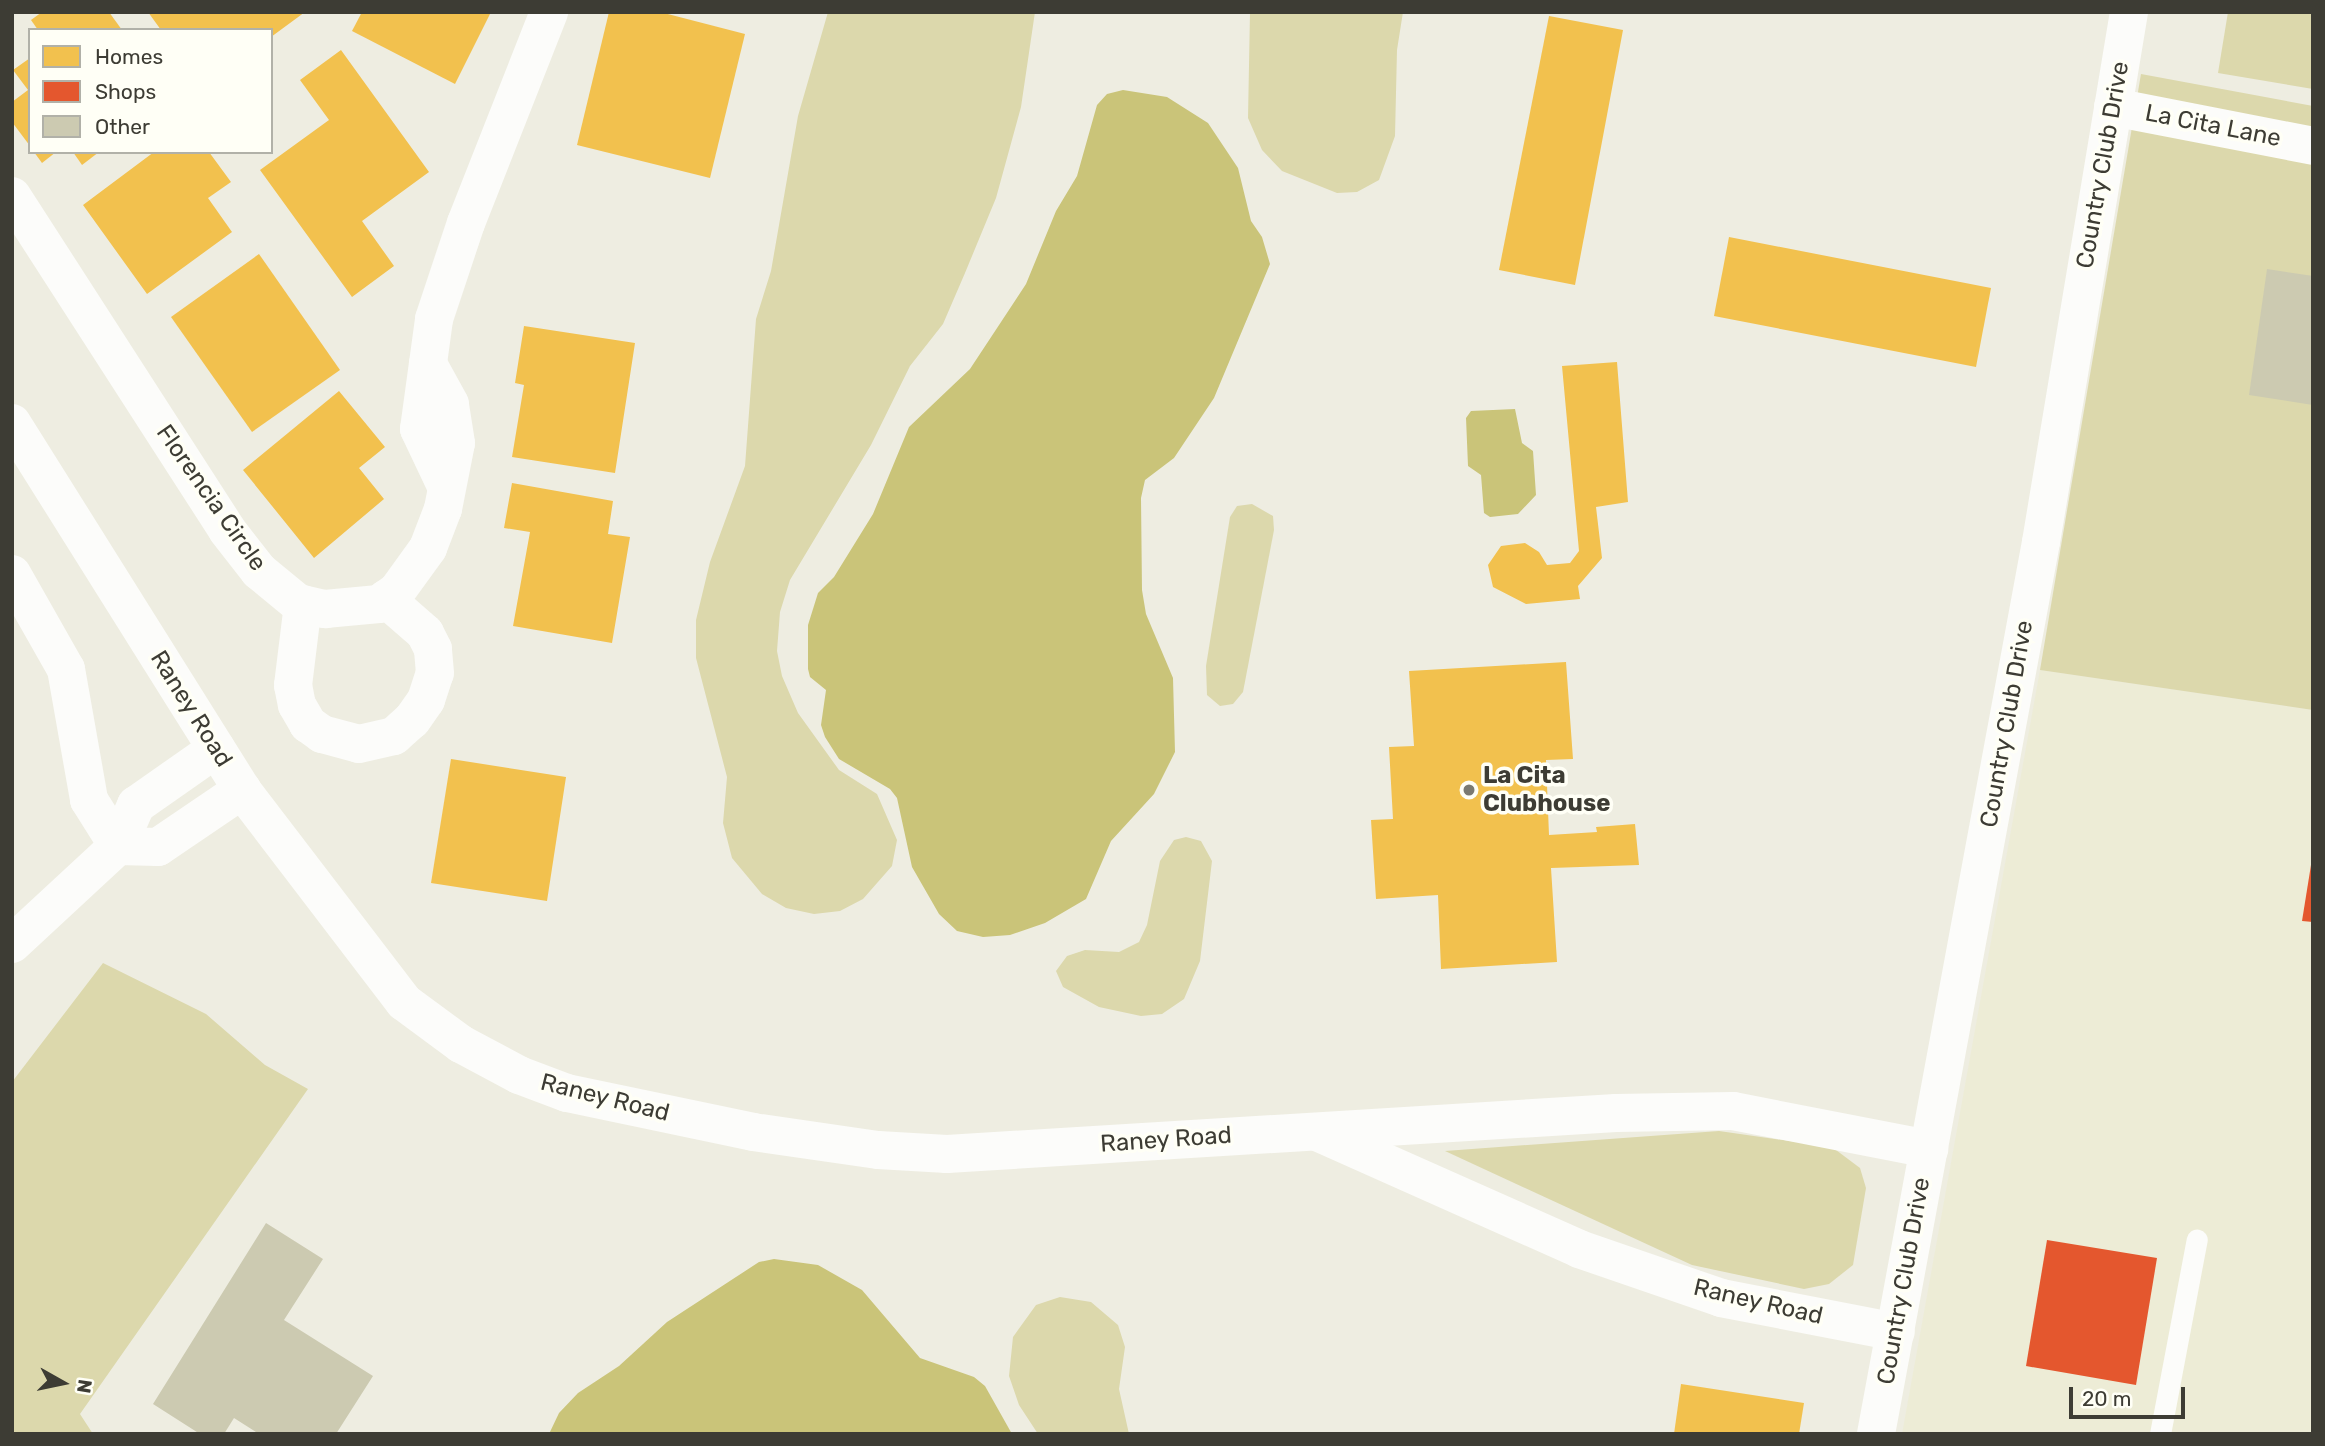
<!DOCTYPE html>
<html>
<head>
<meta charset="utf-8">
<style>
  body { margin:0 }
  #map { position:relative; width:2325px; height:1446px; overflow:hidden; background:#eeede1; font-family:Rubik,sans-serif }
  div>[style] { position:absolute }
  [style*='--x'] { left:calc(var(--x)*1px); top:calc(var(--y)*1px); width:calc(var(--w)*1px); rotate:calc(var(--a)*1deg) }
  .built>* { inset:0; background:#edecd6 }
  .green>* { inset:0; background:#dcd8ac }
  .water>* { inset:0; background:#cac479 }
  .homes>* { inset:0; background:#f2c14e }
  .shops>* { inset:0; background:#e4572e }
  .building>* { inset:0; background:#cccab1 }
  .lane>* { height:21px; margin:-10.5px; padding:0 10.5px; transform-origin:10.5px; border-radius:10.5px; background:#fcfcfa }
  .street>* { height:38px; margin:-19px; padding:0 19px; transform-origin:19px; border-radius:19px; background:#fcfcfa }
  .secondary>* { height:38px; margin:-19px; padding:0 19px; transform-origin:19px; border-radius:19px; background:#fcfcfa }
  .dots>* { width:19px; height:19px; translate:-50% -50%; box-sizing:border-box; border:4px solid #fffff6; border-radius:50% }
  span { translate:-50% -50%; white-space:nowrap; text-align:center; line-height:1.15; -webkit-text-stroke:7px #fffff6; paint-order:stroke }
  .street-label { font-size:24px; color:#3d3c34 }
  .poi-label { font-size:24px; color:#3d3c34; font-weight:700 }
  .left { translate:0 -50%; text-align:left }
  .frame { position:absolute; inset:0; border:14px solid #3d3c34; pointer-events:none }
  .legend { position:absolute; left:28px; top:28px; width:245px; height:126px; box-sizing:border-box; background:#fffff6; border:2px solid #b1b1a8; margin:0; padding:9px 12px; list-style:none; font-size:21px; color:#3d3c34 }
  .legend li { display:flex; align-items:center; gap:14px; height:35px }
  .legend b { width:35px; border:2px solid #b1b1a8 }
  .north { position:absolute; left:28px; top:1348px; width:70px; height:70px; -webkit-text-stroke:5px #fffff6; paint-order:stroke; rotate:99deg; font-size:19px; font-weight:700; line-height:28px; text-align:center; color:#3d3c34 }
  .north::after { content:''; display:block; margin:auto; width:24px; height:32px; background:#3d3c34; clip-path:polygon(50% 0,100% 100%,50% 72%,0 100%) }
  .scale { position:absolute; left:2069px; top:1387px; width:116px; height:32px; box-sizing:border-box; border:4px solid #3d3c34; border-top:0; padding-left:9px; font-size:21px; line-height:24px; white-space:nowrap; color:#3d3c34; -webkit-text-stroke:5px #fffff6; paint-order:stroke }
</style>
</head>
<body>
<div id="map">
  <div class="built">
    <i style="clip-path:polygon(2040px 670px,2313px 710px,2313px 1434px,1902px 1434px)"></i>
  </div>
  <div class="green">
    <i style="clip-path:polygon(828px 12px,1035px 12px,1021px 107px,996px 198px,965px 273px,943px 324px,910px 366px,871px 445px,790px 580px,780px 612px,777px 651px,782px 676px,798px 713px,839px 770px,877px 794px,897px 840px,892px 866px,863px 899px,840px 911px,814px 914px,786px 908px,762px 894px,732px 858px,723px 823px,727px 777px,696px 658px,696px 620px,710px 562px,745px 466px,756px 319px,771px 271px,798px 116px)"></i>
    <i style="clip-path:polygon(1250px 12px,1403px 12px,1397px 50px,1395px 136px,1379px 180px,1357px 192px,1337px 193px,1282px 171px,1262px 150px,1248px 118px)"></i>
    <i style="clip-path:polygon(2228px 12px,2313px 12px,2313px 89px,2218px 73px)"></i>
    <i style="clip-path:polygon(2141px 74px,2313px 106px,2313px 710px,2040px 670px)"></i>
    <i style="clip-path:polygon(1252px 504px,1273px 516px,1274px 530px,1243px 692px,1233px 704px,1220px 706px,1207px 695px,1206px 666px,1230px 517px,1237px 506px)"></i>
    <i style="clip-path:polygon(1186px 837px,1201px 841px,1212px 861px,1200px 961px,1184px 999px,1162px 1014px,1141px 1016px,1099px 1007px,1063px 987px,1056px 971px,1067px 956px,1085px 950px,1119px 952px,1139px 942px,1147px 925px,1160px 861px,1174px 840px)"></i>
    <i style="clip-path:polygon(103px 963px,206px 1014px,265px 1065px,308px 1089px,80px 1414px,93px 1434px,12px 1434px,12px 1082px)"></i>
    <i style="clip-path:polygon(1719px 1131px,1832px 1147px,1860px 1168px,1866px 1188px,1853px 1265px,1829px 1284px,1804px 1289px,1692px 1265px,1445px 1151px)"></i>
    <i style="clip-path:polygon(1060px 1297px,1091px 1302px,1118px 1325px,1125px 1347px,1119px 1389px,1129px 1434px,1038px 1434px,1019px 1405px,1009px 1376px,1013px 1337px,1036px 1305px)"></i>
  </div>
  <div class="water">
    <i style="clip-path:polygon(1123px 90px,1167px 97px,1208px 123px,1238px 168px,1251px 221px,1262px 237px,1270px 264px,1214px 398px,1174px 458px,1145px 480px,1141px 498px,1142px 590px,1146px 614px,1173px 678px,1175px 752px,1154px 794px,1111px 841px,1086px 899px,1045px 923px,1010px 935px,983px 937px,957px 931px,939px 914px,912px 867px,897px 798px,890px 789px,839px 759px,825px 737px,821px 725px,826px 690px,810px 677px,808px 669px,808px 625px,818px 593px,834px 577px,873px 514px,909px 427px,970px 369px,1026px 284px,1056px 211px,1077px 176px,1097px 105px,1107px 94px)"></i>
    <i style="clip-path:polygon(1515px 409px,1522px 443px,1533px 451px,1536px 495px,1518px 514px,1490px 517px,1484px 513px,1481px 475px,1468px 466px,1466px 418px,1471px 411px)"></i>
    <i style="clip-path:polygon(774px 1259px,818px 1265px,862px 1290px,920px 1358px,974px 1377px,985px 1386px,1012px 1434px,549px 1434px,559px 1413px,578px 1393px,619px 1366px,667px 1322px,759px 1262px)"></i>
  </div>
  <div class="homes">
    <i style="clip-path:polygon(42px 12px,109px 12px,122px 30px,38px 30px,31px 20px)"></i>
    <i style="clip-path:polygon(148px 12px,305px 12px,271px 37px,271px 30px,161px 30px)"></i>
    <i style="clip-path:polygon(362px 12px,491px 12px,455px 84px,352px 31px)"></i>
    <i style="clip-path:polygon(609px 12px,660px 12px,745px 34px,710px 178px,577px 145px)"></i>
    <i style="clip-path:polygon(1549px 16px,1623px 30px,1575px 285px,1499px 270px)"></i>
    <i style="clip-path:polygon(341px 50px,429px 172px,362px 221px,394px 266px,352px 297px,260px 170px,329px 120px,300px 80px)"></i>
    <i style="clip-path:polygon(30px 58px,30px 146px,12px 122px,12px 102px,28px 90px,13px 70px)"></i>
    <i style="clip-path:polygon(34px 152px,56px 152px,42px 163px)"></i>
    <i style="clip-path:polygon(73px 152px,99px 152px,82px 165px)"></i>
    <i style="clip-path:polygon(154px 152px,209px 152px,231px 182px,208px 198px,232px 232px,147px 294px,83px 205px)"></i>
    <i style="clip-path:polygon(1729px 237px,1991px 288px,1976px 367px,1714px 316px)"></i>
    <i style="clip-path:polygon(259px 254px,340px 370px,252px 432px,171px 317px)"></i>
    <i style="clip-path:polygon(524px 326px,635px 343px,615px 473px,512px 457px,524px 385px,515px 383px)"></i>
    <i style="clip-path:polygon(1617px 362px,1628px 502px,1596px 507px,1602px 558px,1578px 586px,1580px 599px,1526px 604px,1493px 587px,1488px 565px,1501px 546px,1525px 543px,1539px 552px,1547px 565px,1570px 563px,1579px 551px,1562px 366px)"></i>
    <i style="clip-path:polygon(339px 391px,385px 447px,359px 468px,384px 499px,314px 558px,243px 470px)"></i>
    <i style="clip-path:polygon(512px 483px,613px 501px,608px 534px,630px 537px,612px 643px,513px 626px,530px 532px,504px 528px)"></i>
    <i style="clip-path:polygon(1566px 662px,1573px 759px,1546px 760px,1549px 835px,1597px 832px,1596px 827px,1635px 824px,1639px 865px,1551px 868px,1557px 962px,1441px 969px,1438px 895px,1376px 899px,1371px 820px,1393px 819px,1389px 747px,1414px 746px,1409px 671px)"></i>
    <i style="clip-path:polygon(451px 759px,566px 777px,547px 901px,431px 883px)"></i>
    <i style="clip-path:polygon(1681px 1384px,1804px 1403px,1799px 1434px,1674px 1434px)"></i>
  </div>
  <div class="shops">
    <i style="clip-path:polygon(2311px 865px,2313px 865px,2313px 922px,2302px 921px)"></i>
    <i style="clip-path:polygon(2047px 1240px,2157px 1258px,2136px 1385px,2026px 1366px)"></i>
  </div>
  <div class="building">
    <i style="clip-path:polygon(2267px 269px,2313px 276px,2313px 405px,2249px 395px)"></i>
    <i style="clip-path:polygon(266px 1223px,323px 1259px,284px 1320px,373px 1376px,336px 1434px,259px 1434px,234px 1418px,224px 1434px,200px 1434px,153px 1404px)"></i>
  </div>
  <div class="lane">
    <i style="--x:2160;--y:1434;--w:198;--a:-79.3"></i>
  </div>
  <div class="street">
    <i style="--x:2113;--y:107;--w:204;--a:11"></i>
    <i style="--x:12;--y:196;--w:397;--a:57.2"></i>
    <i style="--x:227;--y:530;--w:52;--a:52"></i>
    <i style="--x:259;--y:571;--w:50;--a:39.4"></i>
    <i style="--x:298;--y:603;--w:28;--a:13"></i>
    <i style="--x:325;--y:609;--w:54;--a:-5.3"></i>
    <i style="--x:379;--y:604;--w:22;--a:-36"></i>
    <i style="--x:397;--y:591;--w:53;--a:-54.2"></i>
    <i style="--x:428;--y:548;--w:42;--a:-69"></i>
    <i style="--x:443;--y:509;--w:67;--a:-78.9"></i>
    <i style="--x:456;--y:443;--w:39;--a:-99"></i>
    <i style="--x:450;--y:404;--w:46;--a:-118.8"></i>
    <i style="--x:12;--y:423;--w:433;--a:57.9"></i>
    <i style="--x:242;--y:790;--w:267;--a:52.6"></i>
    <i style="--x:404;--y:1002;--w:71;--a:36.4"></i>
    <i style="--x:461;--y:1044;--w:66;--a:28.1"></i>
    <i style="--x:519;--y:1075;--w:51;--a:20.6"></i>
    <i style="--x:567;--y:1093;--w:190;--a:11.8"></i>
    <i style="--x:753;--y:1132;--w:126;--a:8.2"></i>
    <i style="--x:878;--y:1150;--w:69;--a:3.3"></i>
    <i style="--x:947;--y:1154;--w:670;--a:-3.51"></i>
    <i style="--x:1616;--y:1113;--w:117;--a:-1"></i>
    <i style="--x:1733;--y:1111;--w:200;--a:11"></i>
    <i style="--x:445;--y:484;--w:61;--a:-115.3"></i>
    <i style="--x:419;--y:429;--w:111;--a:-82.2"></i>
    <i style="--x:434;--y:319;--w:101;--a:-71.6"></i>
    <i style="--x:466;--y:223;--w:227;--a:-68.5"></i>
    <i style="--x:12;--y:574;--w:109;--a:60.4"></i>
    <i style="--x:66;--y:669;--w:133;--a:80"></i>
    <i style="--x:89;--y:800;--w:54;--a:57.8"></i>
    <i style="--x:303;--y:604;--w:82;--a:97"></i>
    <i style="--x:293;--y:685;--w:20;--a:79"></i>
    <i style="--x:297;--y:705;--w:22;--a:60"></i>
    <i style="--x:308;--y:724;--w:17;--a:36"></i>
    <i style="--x:322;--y:734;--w:38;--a:15"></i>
    <i style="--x:359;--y:744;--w:36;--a:-13"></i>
    <i style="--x:394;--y:736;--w:24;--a:-42"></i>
    <i style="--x:412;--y:720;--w:24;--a:-55"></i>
    <i style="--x:426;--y:700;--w:28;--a:-72"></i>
    <i style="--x:435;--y:673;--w:24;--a:-95"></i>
    <i style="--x:433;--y:649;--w:18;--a:-117"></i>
    <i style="--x:425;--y:633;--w:52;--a:-138.9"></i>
    <i style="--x:118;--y:846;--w:40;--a:1.4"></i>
    <i style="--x:158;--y:847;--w:102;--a:-34.2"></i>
    <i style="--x:12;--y:944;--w:144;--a:-42.8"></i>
    <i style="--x:118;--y:846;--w:45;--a:-66.3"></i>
    <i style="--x:136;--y:805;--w:98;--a:-35"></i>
    <i style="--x:1319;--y:1133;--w:285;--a:24"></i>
    <i style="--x:1579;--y:1249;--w:150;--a:19"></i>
    <i style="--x:1721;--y:1298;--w:178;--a:11"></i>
  </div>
  <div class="secondary">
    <i style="--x:1876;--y:1434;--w:907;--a:-79.52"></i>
    <i style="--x:2041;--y:542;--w:537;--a:-80.57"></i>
  </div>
  <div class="dots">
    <i style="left:1469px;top:790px;background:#7b7a71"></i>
  </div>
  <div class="street-label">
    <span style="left:2213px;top:126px;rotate:11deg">La Cita Lane</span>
    <span style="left:2103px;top:165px;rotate:-80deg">Country Club Drive</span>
    <span style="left:211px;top:498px;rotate:55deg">Florencia Circle</span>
    <span style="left:191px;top:709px;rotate:58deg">Raney Road</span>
    <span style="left:2007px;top:724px;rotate:-80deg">Country Club Drive</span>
    <span style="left:605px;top:1098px;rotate:14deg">Raney Road</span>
    <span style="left:1166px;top:1140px;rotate:-4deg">Raney Road</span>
    <span style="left:1904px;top:1281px;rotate:-80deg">Country Club Drive</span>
    <span style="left:1758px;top:1302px;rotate:13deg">Raney Road</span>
  </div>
  <div class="poi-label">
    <span class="left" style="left:1483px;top:790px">La Cita<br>Clubhouse</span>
  </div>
  <div class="frame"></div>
  <ul class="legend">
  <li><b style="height:19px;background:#f2c14e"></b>Homes</li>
  <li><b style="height:19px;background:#e4572e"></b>Shops</li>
  <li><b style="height:19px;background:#cccab1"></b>Other</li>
  </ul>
  <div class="north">N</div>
  <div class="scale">20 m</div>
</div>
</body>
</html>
